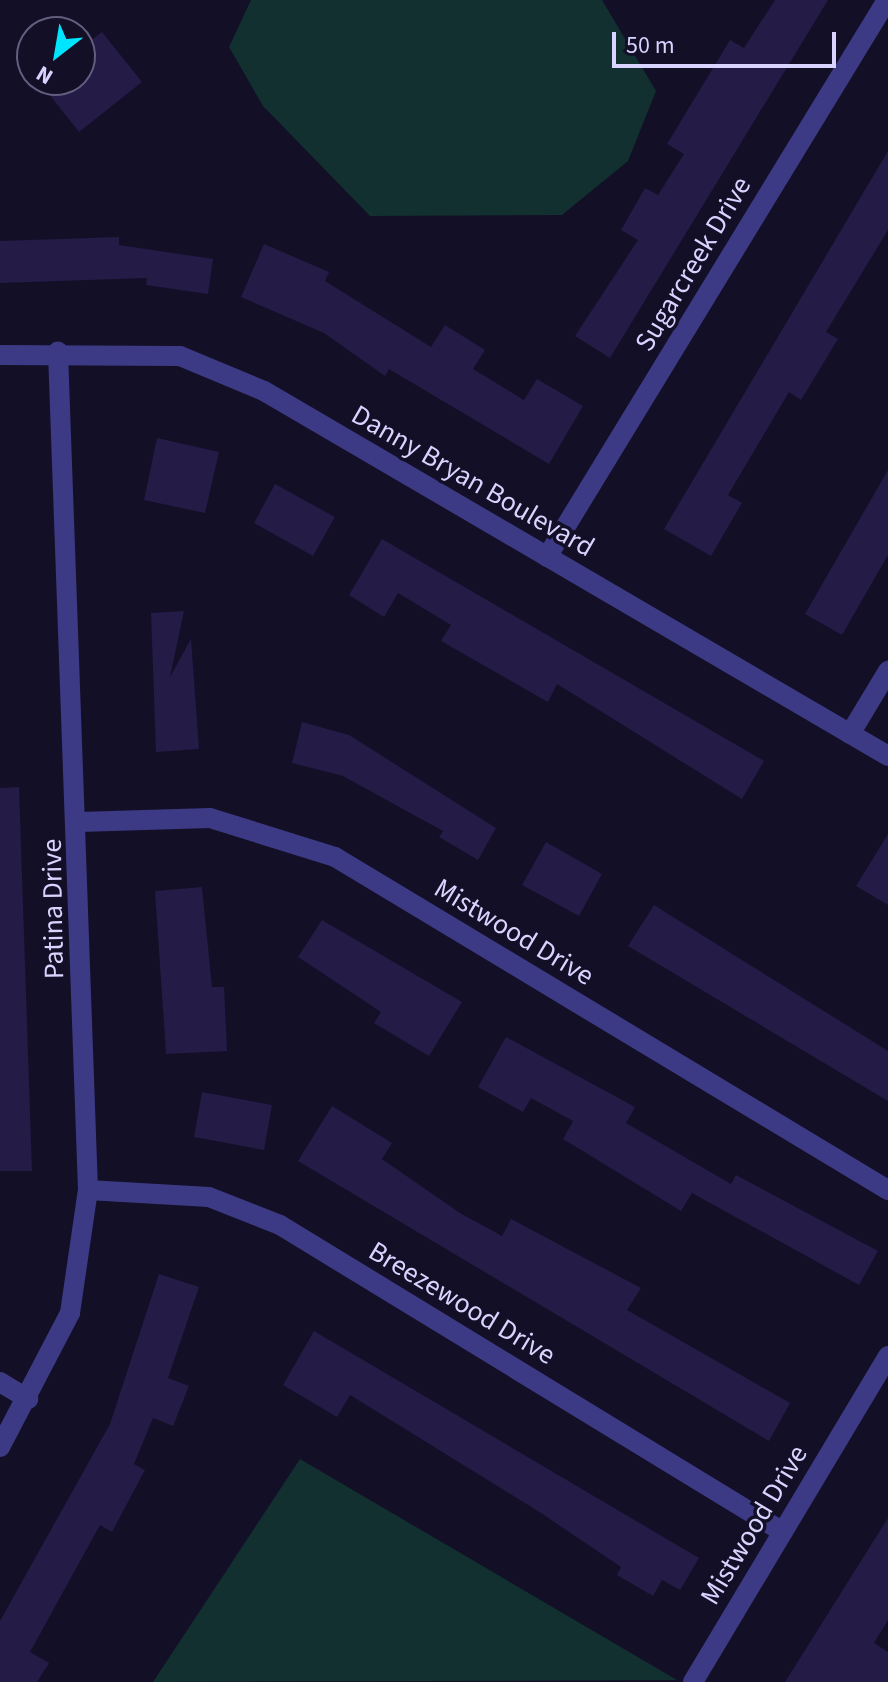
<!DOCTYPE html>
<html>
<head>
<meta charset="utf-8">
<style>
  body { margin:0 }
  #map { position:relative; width:888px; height:1682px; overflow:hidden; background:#130f26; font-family:"Source Sans 3",sans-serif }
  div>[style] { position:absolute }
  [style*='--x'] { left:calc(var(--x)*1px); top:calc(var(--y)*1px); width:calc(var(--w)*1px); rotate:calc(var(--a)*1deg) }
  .green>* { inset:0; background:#12302f }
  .building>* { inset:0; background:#241b47 }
  .minor>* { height:20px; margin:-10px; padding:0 10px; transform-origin:10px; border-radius:10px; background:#3d3a85 }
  span { translate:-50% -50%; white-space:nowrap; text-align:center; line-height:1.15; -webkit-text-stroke:7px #130f26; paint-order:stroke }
  .street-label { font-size:28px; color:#d9d4ff }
  .north { position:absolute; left:16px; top:16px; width:80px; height:80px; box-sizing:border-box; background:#130f26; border:2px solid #625e7d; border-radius:50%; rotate:211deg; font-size:22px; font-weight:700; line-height:32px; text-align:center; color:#d9d4ff }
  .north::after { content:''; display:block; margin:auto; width:28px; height:36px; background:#00e5ff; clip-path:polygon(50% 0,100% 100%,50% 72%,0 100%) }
  .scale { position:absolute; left:612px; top:32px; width:224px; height:36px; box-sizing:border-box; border:4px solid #d9d4ff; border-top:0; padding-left:10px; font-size:24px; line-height:28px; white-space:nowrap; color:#d9d4ff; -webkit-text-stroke:6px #130f26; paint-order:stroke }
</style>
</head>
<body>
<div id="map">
  <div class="green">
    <i style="clip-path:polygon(251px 0,602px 0,656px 91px,628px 161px,562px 215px,370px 216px,263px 106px,229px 47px)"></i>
    <i style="clip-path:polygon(300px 1459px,677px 1680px,153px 1682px)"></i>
  </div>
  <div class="building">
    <i style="clip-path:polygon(775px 0,828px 0,610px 358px,575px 336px,638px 240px,621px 230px,645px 188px,658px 195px,684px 154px,667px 144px,730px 40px,744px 48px)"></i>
    <i style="clip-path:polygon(102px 32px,142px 82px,79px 132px,38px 80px,80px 80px,80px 49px)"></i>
    <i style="clip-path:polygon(888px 151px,888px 230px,826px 332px,838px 339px,801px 400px,789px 392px,728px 495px,742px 503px,711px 556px,664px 529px)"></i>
    <i style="clip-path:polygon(119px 237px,119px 245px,213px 259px,208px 294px,146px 285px,147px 278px,0 283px,0 241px)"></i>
    <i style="clip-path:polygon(264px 244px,329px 272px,325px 281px,431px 347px,445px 325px,485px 350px,473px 369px,524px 400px,537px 379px,583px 406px,549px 464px,389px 369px,385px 376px,324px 333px,241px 297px)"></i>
    <i style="clip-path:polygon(157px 438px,219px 452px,205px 513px,144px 500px)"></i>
    <i style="clip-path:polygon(888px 470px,888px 555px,842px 635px,805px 614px)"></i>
    <i style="clip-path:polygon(275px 484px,335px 517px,313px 556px,254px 523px)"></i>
    <i style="clip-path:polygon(382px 539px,764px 761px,742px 799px,557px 684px,548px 702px,441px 641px,451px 625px,398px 593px,384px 617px,349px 595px)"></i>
    <i style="clip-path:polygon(184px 611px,170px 677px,191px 639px,199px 749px,156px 752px,151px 613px)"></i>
    <i style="clip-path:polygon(302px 722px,349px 735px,496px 828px,478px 860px,439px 837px,443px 831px,343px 776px,292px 763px)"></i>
    <i style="clip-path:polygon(19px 787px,32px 1171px,0 1171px,0 788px)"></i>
    <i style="clip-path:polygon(888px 834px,888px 905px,856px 886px)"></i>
    <i style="clip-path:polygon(546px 842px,602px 874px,579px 916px,522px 885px)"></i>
    <i style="clip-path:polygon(202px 887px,212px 987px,224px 987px,227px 1051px,166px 1054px,155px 891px)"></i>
    <i style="clip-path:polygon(654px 905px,888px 1051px,888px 1101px,628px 946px)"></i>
    <i style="clip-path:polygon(322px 920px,462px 1002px,429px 1056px,374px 1023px,381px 1012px,298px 957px)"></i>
    <i style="clip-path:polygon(506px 1037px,635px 1107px,626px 1123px,731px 1184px,736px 1175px,878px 1251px,859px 1285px,692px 1193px,681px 1211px,563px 1139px,573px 1121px,531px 1098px,523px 1112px,478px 1087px)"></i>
    <i style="clip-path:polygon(202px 1092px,272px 1105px,264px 1150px,194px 1137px)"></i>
    <i style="clip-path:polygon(332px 1106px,392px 1143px,382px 1159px,460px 1213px,502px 1236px,511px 1219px,641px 1288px,627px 1310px,790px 1403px,769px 1441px,298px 1161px)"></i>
    <i style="clip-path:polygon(159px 1274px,199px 1287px,168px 1378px,189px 1386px,173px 1426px,153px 1418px,134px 1464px,145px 1470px,112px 1532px,100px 1525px,30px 1652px,49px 1663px,37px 1682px,0 1682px,0 1621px,110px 1424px)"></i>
    <i style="clip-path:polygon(314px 1331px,699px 1558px,680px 1590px,662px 1580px,653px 1596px,617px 1575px,621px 1567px,541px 1513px,350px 1395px,337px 1417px,283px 1385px)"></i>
    <i style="clip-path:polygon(888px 1518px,888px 1620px,874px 1643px,888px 1652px,888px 1682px,785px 1682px)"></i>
  </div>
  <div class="minor">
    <i style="--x:0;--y:355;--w:180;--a:0.3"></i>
    <i style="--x:180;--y:356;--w:91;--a:22.6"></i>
    <i style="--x:264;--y:391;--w:723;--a:30.32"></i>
    <i style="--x:547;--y:557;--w:653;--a:-58.6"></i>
    <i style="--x:850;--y:734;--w:74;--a:-58.9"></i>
    <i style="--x:79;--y:822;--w:131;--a:-1.7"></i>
    <i style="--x:210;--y:818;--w:131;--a:17.3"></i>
    <i style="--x:335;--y:857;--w:646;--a:31.06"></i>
    <i style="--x:88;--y:1190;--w:121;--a:3.3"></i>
    <i style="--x:209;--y:1197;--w:76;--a:21.5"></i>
    <i style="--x:280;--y:1225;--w:589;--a:31.4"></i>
    <i style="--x:0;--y:1382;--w:33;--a:31"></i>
    <i style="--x:0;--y:1447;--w:151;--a:-62.4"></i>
    <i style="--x:70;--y:1313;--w:124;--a:-81.7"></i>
    <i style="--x:88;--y:1190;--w:839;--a:-92.05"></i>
    <i style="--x:693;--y:1682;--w:380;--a:-59.1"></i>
  </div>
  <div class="street-label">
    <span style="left:693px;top:264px;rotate:-59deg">Sugarcreek Drive</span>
    <span style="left:473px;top:481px;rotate:30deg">Danny Bryan Boulevard</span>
    <span style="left:53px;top:909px;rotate:-91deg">Patina Drive</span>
    <span style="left:514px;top:932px;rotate:31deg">Mistwood Drive</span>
    <span style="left:462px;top:1303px;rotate:31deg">Breezewood Drive</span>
    <span style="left:754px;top:1525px;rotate:-59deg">Mistwood Drive</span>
  </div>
  <div class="north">N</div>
  <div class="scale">50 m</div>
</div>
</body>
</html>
